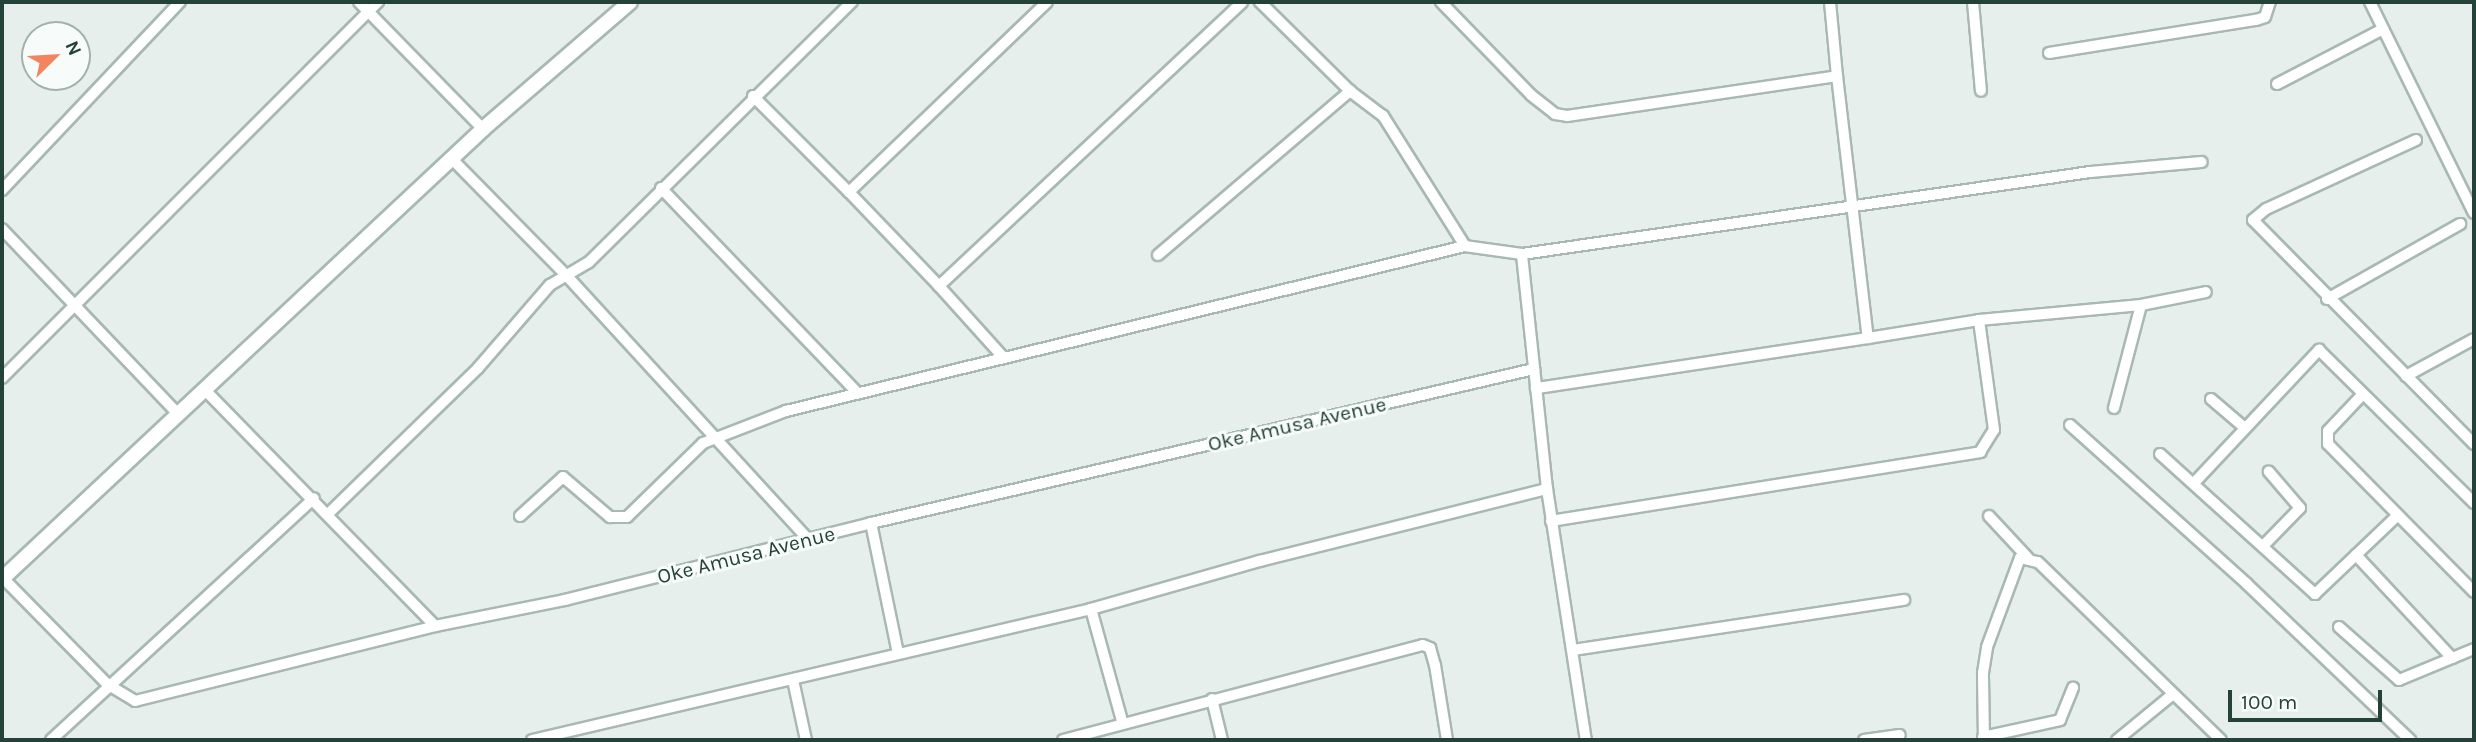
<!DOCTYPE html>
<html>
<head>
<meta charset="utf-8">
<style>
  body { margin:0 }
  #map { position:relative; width:2476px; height:742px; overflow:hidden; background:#e6efeb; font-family:Karla,sans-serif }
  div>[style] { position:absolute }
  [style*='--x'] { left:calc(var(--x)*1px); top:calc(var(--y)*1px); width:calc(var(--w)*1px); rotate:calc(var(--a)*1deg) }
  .roads { filter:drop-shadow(2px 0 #a8b8b2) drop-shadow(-2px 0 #a8b8b2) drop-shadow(0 2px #a8b8b2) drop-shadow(0 -2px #a8b8b2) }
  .minor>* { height:10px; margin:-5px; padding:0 5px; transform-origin:5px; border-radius:5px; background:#fff }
  .tertiary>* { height:14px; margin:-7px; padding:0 7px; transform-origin:7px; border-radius:7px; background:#fff }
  span { translate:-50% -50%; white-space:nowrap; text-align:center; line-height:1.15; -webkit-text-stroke:6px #f7fbf9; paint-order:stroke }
  .street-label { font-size:21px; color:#24423a }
  .frame { position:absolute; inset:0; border:4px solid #24423a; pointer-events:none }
  .north { position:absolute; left:21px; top:21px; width:70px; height:70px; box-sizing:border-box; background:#f7fbf9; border:2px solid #a3b1ad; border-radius:50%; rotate:66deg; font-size:19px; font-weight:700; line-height:28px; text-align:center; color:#24423a }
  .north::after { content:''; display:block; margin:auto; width:24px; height:32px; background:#f4845f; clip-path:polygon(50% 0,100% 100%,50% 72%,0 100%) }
  .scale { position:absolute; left:2228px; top:690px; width:154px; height:32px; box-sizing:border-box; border:4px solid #24423a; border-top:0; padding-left:9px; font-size:21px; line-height:24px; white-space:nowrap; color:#24423a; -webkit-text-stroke:5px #f7fbf9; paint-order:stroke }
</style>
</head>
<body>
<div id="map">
  <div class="roads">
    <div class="minor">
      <i style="--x:359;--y:2;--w:177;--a:45.7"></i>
      <i style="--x:1441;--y:2;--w:129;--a:45.9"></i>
      <i style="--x:1531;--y:95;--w:31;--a:38"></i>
      <i style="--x:1555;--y:114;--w:12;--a:9"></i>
      <i style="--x:1567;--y:116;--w:273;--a:-8.4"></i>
      <i style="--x:1837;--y:76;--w:264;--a:83.3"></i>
      <i style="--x:1868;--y:338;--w:336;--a:171.4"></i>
      <i style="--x:1830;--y:2;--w:74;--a:84.6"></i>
      <i style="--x:1973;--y:2;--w:89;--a:84.9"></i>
      <i style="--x:2370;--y:2;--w:235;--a:63.8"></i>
      <i style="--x:2049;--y:53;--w:210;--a:-9.1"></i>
      <i style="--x:2256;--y:20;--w:9;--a:-18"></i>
      <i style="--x:2265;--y:17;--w:16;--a:-72"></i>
      <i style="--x:2277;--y:84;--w:119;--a:-27.4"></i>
      <i style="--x:753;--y:96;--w:136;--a:45"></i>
      <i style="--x:849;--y:192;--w:274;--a:-43.8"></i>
      <i style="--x:2416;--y:140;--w:165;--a:155.3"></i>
      <i style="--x:2266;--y:209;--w:17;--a:140"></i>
      <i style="--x:2253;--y:220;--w:315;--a:45.4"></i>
      <i style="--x:453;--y:160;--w:161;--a:45.5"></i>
      <i style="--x:566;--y:275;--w:360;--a:47.5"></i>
      <i style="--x:661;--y:188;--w:281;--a:46.2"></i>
      <i style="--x:2;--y:190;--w:259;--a:-46.6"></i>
      <i style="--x:849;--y:192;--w:130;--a:46.2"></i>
      <i style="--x:2;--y:229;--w:254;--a:46.4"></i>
      <i style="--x:1522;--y:254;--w:574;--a:-8.21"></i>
      <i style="--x:2090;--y:172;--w:112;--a:-5.1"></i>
      <i style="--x:1158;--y:255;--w:253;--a:-40.5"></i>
      <i style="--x:2327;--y:299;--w:153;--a:-29.4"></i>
      <i style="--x:1868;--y:338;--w:112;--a:-9.2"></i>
      <i style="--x:1979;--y:320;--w:163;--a:-5.3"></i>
      <i style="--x:2141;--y:305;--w:66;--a:-11.3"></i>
      <i style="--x:1002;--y:356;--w:94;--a:-132"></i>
      <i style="--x:939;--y:286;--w:415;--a:-43.1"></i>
      <i style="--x:2406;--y:376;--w:77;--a:-28.6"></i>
      <i style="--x:2;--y:378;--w:532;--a:-45"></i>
      <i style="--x:205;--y:390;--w:330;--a:45.7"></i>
      <i style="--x:2363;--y:394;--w:51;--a:133.4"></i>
      <i style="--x:2328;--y:431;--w:13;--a:90"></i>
      <i style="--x:2328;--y:444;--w:208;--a:45.4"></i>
      <i style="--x:2211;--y:399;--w:45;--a:40.5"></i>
      <i style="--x:2114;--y:408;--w:106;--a:-75.3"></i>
      <i style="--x:2070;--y:425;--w:238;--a:41.9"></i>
      <i style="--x:2247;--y:584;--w:226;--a:43.7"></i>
      <i style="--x:2160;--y:454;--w:209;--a:42.1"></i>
      <i style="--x:2315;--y:594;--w:113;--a:-43.6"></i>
      <i style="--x:2194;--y:483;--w:183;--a:-46.8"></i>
      <i style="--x:2319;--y:350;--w:218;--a:44.6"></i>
      <i style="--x:1547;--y:489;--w:254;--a:81.2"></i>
      <i style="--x:329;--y:513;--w:208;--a:-44.2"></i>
      <i style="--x:478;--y:368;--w:110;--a:-49.1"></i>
      <i style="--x:550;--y:285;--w:45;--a:-30.5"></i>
      <i style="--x:589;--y:262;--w:370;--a:-44.7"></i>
      <i style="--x:520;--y:516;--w:58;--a:-42.2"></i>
      <i style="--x:563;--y:477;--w:62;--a:40.4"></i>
      <i style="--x:610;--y:517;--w:17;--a:0"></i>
      <i style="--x:627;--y:517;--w:106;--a:-44.2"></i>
      <i style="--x:703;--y:443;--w:89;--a:-21.1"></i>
      <i style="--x:786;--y:411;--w:699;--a:-13.66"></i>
      <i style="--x:1989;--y:516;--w:57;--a:47.1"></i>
      <i style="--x:1551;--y:521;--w:435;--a:-9.1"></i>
      <i style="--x:1980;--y:452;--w:26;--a:-58"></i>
      <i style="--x:1994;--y:430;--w:111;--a:-97.8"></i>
      <i style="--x:871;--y:523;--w:133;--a:78.3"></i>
      <i style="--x:2263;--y:546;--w:53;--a:-45.8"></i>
      <i style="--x:2300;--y:508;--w:48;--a:-130.7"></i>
      <i style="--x:2356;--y:555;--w:141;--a:47"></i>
      <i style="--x:2;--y:577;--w:150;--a:45.5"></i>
      <i style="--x:107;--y:684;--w:33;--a:31"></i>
      <i style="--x:135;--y:701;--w:309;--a:-14"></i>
      <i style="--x:435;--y:626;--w:133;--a:-11.3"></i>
      <i style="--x:565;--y:600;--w:316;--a:-14.1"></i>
      <i style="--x:871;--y:523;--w:681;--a:-13.08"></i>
      <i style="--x:1091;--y:609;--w:119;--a:74.5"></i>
      <i style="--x:2339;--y:627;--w:80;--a:41.5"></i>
      <i style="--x:2399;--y:680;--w:81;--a:-22.5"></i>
      <i style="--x:1573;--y:650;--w:335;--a:-8.6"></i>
      <i style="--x:793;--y:680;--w:61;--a:77.8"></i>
      <i style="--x:1212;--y:699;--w:42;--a:76.3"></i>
      <i style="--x:1983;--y:737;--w:79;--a:-12.4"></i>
      <i style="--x:2060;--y:720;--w:35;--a:-68"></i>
      <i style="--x:51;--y:740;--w:357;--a:-42.6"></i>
      <i style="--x:532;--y:740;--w:574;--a:-13.19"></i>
      <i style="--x:1091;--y:609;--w:176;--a:-15.9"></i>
      <i style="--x:1260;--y:561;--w:296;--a:-14.1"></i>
      <i style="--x:1547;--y:489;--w:236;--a:-96.1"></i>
      <i style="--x:1522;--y:254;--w:58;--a:-172"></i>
      <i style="--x:1465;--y:246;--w:154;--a:-122.2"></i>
      <i style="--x:1383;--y:116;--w:41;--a:-142.9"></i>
      <i style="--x:1350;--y:91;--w:127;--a:-135.3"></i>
      <i style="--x:1063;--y:740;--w:372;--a:-14.8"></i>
      <i style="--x:1423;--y:645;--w:8;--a:23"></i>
      <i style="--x:1430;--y:648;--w:18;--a:74"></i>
      <i style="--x:1435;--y:665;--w:76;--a:80.9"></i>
      <i style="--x:1864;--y:740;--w:36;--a:-8"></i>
      <i style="--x:1984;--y:740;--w:67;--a:-90.9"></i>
      <i style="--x:1983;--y:673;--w:26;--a:-81"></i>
      <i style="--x:1987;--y:647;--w:95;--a:-69.7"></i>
      <i style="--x:2020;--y:558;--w:18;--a:13"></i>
      <i style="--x:2038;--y:562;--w:255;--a:44.2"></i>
      <i style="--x:2117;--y:740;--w:72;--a:-39.4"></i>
    </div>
    <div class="tertiary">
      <i style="--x:2;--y:579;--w:659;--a:-43.09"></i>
      <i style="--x:483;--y:129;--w:194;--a:-40.8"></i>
    </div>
  </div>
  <div class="street-label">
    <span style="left:1297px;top:424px;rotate:-13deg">Oke Amusa Avenue</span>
    <span style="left:746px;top:555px;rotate:-14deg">Oke Amusa Avenue</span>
  </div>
  <div class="frame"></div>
  <div class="north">N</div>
  <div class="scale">100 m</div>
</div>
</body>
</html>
